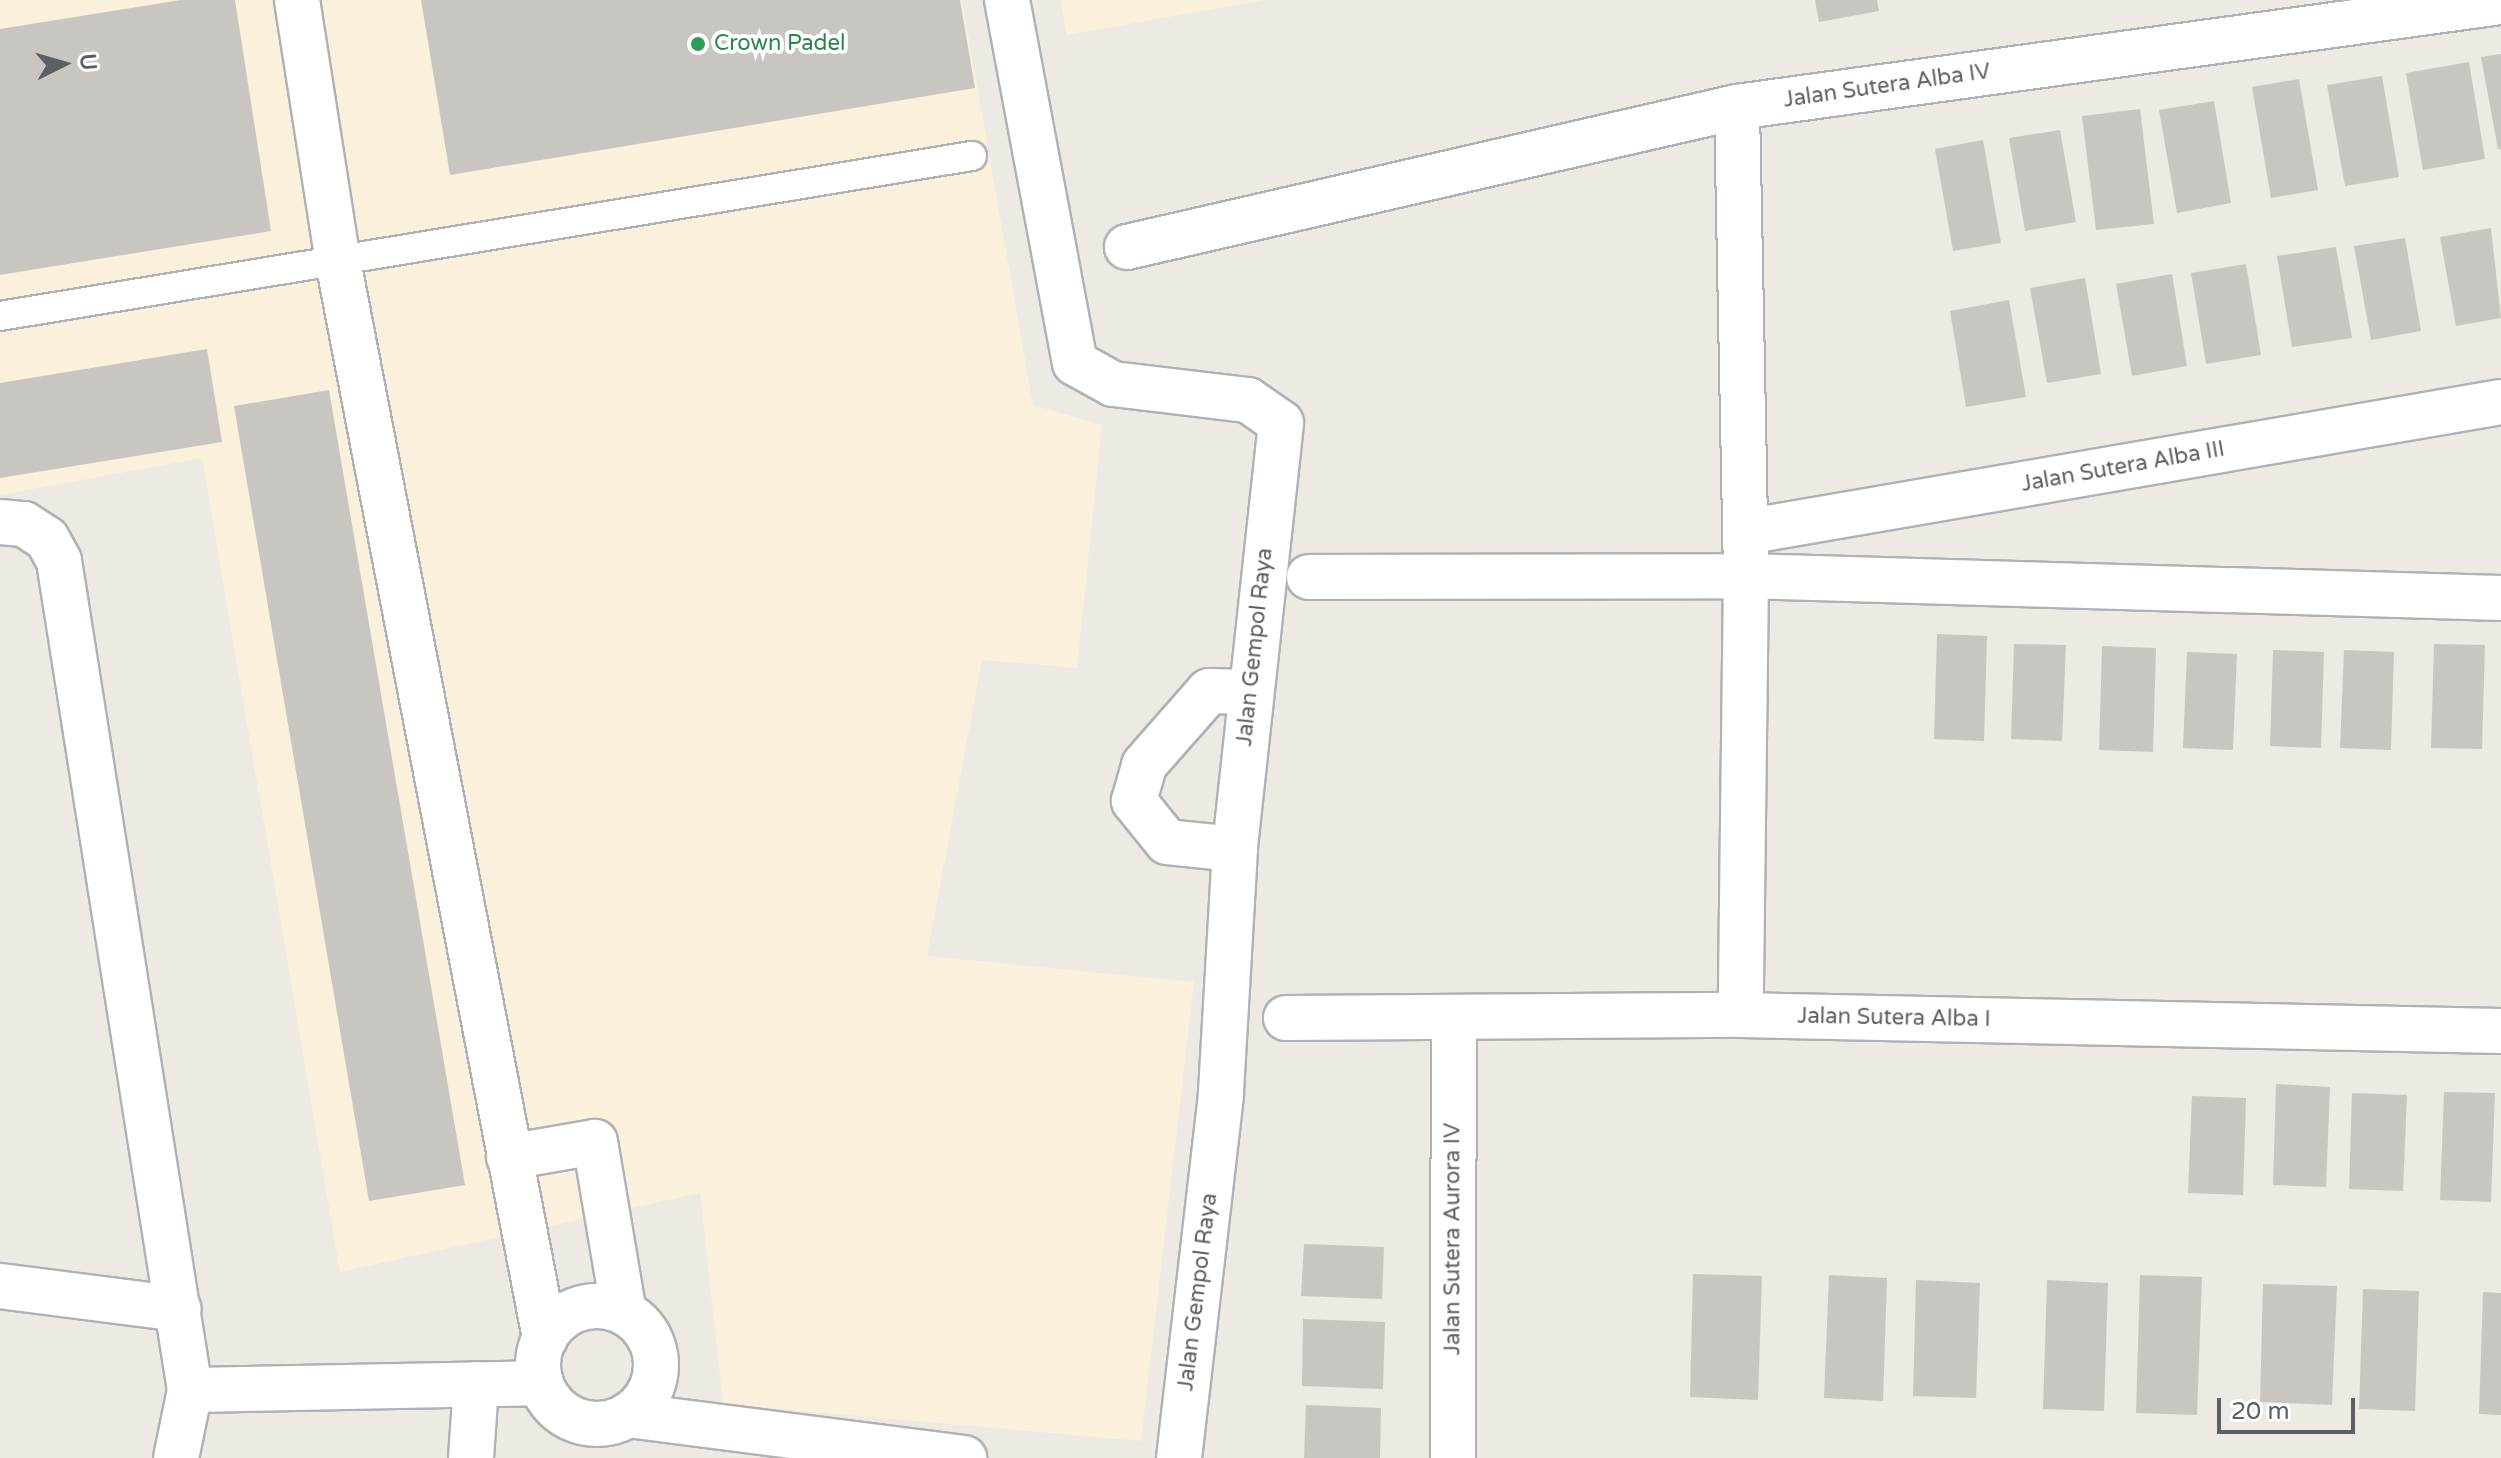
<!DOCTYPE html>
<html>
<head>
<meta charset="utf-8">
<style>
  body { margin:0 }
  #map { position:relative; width:2501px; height:1458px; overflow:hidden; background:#edeae4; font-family:"Varela Round",sans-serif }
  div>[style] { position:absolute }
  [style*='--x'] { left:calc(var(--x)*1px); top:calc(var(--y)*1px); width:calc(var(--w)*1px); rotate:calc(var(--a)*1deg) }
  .commercial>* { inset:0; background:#fbf0dc }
  .building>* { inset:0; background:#c9c5c1 }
  .roads { filter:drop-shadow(2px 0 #afb2b5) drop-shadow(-2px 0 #afb2b5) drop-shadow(0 2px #afb2b5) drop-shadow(0 -2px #afb2b5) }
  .lane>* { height:28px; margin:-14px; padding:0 14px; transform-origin:14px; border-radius:14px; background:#fff }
  .street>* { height:44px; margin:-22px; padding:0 22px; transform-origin:22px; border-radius:22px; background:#fff }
  .street>.ring { margin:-22px; padding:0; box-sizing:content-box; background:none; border:44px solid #fff; border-radius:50% }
  .secondary>* { height:44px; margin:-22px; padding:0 22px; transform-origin:22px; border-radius:22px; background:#fff }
  .dots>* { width:22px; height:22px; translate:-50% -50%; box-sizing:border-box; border:4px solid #fff; border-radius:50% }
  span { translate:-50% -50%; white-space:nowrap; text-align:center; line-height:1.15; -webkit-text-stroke:8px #fff; paint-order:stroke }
  .leisure-label { font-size:22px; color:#27864d }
  .left { translate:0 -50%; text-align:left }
  .street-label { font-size:22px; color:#5c6063 }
  .north { position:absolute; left:24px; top:24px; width:80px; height:80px; -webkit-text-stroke:6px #fff; paint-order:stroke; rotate:85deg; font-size:22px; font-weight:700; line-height:32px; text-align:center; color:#5c6063 }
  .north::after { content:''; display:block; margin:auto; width:28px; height:36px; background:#5c6063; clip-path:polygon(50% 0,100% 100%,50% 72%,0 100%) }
  .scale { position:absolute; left:2217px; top:1398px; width:138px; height:36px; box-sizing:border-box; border:4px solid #5c6063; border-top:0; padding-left:10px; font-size:24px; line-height:28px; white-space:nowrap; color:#5c6063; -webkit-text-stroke:6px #fff; paint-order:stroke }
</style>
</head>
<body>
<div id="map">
  <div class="commercial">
    <i style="clip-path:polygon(0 0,962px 0,1033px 405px,1102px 425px,1077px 668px,982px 660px,927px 956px,1194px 982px,1141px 1441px,723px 1404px,700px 1193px,340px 1272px,202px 458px,0 495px)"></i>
    <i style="clip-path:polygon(1060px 0,1264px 0,1067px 35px)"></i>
  </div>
  <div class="building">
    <i style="clip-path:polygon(181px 0,235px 0,271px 231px,0 275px,0 29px)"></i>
    <i style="clip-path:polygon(421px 0,960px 0,975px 88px,450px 175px)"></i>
    <i style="clip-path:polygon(1815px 0,1877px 0,1879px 11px,1819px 22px)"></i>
    <i style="clip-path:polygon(2501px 54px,2501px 149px,2498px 149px,2481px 57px)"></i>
    <i style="clip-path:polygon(2469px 62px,2485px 159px,2423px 170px,2406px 73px)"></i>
    <i style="clip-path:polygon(2382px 76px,2399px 177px,2345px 186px,2327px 85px)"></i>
    <i style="clip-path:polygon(2299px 79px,2318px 190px,2271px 198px,2252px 87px)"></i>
    <i style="clip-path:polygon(2214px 101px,2231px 203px,2177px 213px,2159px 110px)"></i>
    <i style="clip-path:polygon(2140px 109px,2154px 224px,2096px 230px,2082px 116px)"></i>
    <i style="clip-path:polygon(2060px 130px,2076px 222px,2025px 231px,2009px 138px)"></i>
    <i style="clip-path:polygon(1983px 140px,2001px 243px,1953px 251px,1935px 149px)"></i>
    <i style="clip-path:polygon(2491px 228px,2501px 318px,2456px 326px,2440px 237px)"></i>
    <i style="clip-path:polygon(2405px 238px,2421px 331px,2371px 340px,2354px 246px)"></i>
    <i style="clip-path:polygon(2336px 247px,2352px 338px,2292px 347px,2277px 256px)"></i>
    <i style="clip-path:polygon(2246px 264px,2261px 355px,2206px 364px,2191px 273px)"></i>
    <i style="clip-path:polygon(2172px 274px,2187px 366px,2132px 376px,2116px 284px)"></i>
    <i style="clip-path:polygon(2085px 278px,2101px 374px,2047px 383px,2030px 288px)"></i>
    <i style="clip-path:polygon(2009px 300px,2026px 397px,1966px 407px,1950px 311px)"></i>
    <i style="clip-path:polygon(207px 349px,222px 442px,0 478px,0 383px)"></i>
    <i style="clip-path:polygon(329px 390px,465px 1185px,369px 1201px,234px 406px)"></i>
    <i style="clip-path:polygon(1937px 634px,1987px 636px,1984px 741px,1934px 739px)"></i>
    <i style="clip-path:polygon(2014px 644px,2066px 645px,2062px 741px,2011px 739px)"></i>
    <i style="clip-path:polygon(2434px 644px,2485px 645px,2482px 749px,2431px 748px)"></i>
    <i style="clip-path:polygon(2102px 646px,2156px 648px,2153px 752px,2099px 750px)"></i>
    <i style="clip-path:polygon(2273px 650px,2324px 652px,2321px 748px,2270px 746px)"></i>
    <i style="clip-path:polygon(2344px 650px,2394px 652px,2391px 750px,2340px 748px)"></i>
    <i style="clip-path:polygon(2187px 652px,2237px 654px,2233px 750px,2183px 748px)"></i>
    <i style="clip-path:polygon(2276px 1084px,2330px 1087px,2326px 1187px,2273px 1185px)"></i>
    <i style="clip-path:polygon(2444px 1092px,2495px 1093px,2491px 1202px,2440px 1200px)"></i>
    <i style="clip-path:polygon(2352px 1093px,2407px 1095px,2403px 1191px,2349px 1189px)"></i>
    <i style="clip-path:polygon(2192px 1096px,2246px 1098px,2243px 1195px,2188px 1193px)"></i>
    <i style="clip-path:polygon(1304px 1244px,1384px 1247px,1382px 1299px,1301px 1296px)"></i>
    <i style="clip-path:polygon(1693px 1274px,1762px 1276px,1758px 1400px,1690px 1397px)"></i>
    <i style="clip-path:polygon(1829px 1275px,1887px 1278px,1883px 1401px,1824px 1398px)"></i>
    <i style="clip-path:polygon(2140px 1275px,2202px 1277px,2197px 1415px,2136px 1413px)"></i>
    <i style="clip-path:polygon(1916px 1280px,1980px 1283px,1976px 1398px,1913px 1396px)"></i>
    <i style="clip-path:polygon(2047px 1280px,2108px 1283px,2104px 1411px,2043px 1409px)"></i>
    <i style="clip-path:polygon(2263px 1284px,2337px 1286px,2332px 1405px,2260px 1402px)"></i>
    <i style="clip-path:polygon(2363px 1289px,2419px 1291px,2415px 1411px,2359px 1409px)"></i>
    <i style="clip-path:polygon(2483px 1292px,2501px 1293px,2501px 1415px,2479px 1414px)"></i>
    <i style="clip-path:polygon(1303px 1319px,1385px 1322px,1383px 1389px,1302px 1386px)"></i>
    <i style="clip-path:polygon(1306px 1405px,1381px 1408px,1380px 1458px,1304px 1458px)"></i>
  </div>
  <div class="roads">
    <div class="lane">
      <i style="--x:0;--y:316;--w:985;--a:-9.35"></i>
    </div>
    <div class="street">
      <i style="--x:297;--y:0;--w:264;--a:81.1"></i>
      <i style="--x:338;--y:261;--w:1097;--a:79.12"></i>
      <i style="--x:1737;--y:107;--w:469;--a:88.9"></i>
      <i style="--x:1746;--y:576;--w:755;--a:1.67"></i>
      <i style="--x:1127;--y:247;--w:626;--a:-12.93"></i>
      <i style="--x:1737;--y:107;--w:771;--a:-7.83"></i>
      <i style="--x:0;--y:522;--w:24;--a:5"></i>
      <i style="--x:24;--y:524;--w:27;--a:33"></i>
      <i style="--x:47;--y:539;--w:25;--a:61"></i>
      <i style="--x:59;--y:561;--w:839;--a:81.02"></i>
      <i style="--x:190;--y:1390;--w:69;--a:101.6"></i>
      <i style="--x:1745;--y:532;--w:767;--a:-9.76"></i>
      <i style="--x:1309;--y:577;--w:437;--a:-0.1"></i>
      <i style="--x:1746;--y:576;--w:439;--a:90.7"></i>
      <i style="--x:1235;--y:849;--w:68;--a:-174.1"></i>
      <i style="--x:1167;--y:842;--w:53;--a:-128.8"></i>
      <i style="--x:1134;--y:801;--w:37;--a:-74"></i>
      <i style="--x:1144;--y:765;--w:98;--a:-48.7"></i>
      <i style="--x:1209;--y:691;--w:40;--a:1.4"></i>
      <i style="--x:1286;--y:1018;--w:455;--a:-0.4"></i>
      <i style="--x:1741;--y:1015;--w:760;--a:1.21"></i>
      <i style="--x:509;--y:1157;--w:87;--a:-9.9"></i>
      <i style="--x:595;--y:1142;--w:173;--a:80.4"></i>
      <i style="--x:0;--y:1286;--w:180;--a:7.3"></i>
      <i class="ring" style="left:538px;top:1306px;width:74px;height:74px"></i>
      <i style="--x:190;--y:1390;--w:351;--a:-1.1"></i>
      <i style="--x:628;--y:1415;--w:339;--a:7.3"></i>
      <i style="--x:471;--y:1458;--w:74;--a:-86.1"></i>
      <i style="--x:1453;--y:1458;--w:439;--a:-89.9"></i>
    </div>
    <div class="secondary">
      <i style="--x:1007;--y:0;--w:369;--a:79.4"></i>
      <i style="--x:1075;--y:363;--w:43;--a:28.9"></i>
      <i style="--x:1113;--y:384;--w:136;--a:6.8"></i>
      <i style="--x:1248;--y:400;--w:40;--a:34.9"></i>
      <i style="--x:1281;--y:423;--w:428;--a:96.2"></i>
      <i style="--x:1235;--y:849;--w:246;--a:93.3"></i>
      <i style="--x:1221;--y:1095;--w:365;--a:96.6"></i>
    </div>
  </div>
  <div class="dots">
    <i style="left:698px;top:44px;background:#2e9e5b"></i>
  </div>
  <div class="leisure-label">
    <span class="left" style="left:714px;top:44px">Crown Padel</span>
  </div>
  <div class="street-label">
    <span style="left:1887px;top:86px;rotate:-8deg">Jalan Sutera Alba IV</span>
    <span style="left:2123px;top:467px;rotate:-10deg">Jalan Sutera Alba III</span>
    <span style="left:1255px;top:647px;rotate:-84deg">Jalan Gempol Raya</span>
    <span style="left:1894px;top:1018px;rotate:1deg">Jalan Sutera Alba I</span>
    <span style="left:1453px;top:1239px;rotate:-90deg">Jalan Sutera Aurora IV</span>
    <span style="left:1198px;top:1292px;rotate:-83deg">Jalan Gempol Raya</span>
  </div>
  <div class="north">U</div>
  <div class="scale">20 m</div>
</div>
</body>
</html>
